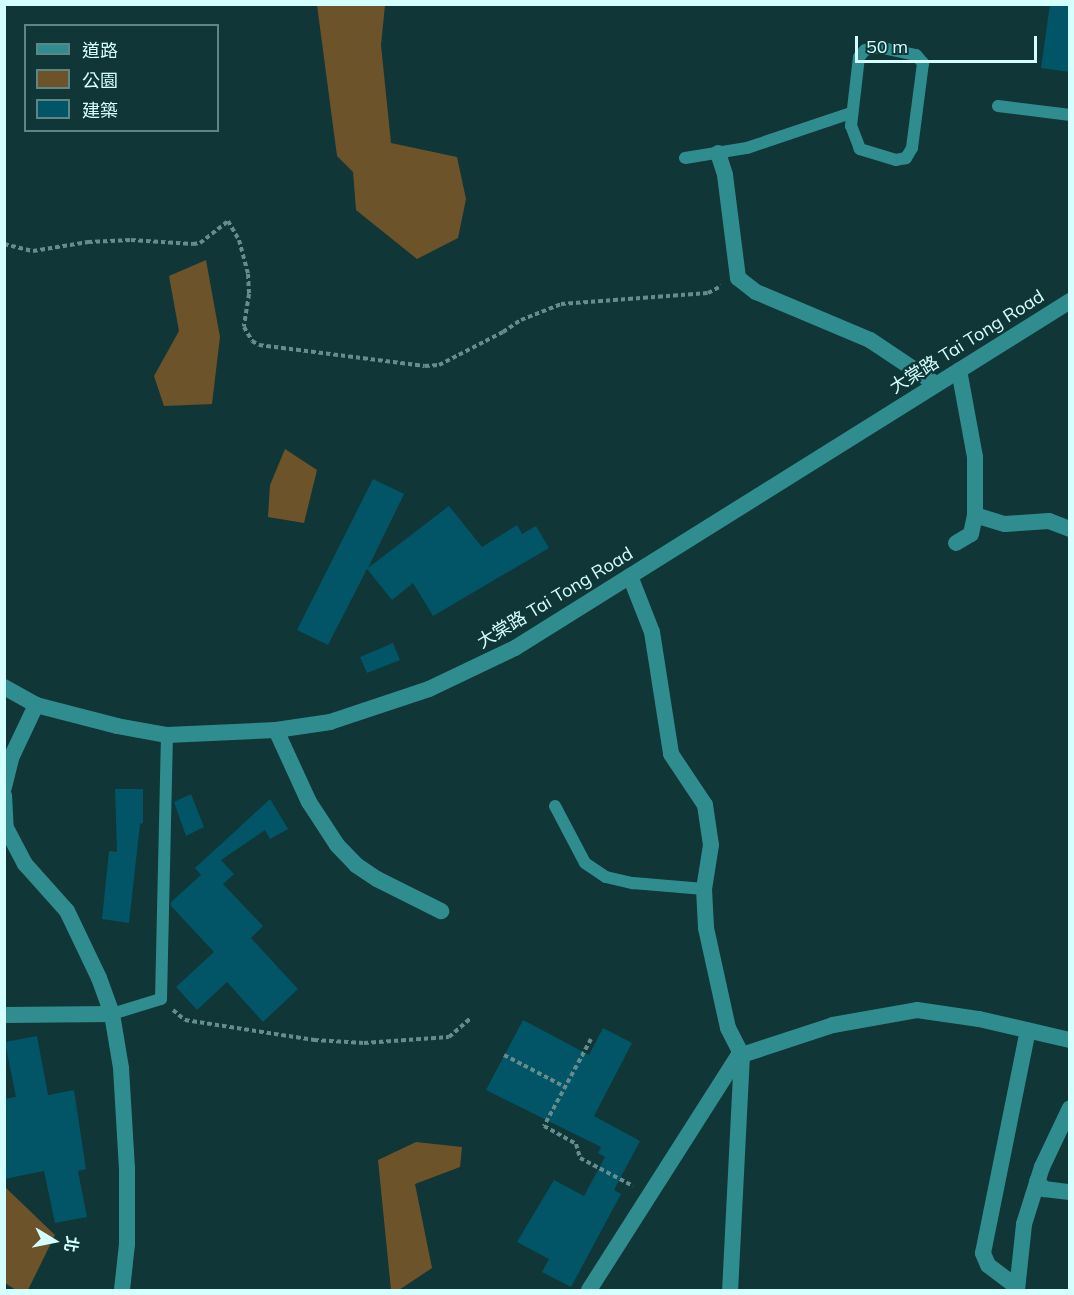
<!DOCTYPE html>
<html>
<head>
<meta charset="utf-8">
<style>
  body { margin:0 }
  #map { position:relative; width:1074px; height:1295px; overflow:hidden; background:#103637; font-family:Mulish,"Noto Sans TC",sans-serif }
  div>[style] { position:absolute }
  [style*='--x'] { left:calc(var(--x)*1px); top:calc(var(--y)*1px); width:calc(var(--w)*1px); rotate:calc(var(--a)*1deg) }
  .green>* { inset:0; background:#6d532a }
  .building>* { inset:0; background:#015566 }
  .path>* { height:4px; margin-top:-2px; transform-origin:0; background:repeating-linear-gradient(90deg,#658d8d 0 4.5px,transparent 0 7.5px) }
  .service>* { height:12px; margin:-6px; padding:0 6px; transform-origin:6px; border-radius:6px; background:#308d8f }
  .minor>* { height:16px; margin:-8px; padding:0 8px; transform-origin:8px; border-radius:8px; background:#308d8f }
  .tertiary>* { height:16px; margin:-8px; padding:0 8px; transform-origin:8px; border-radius:8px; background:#308d8f }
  span { translate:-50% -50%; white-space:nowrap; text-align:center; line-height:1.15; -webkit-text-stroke:4.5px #103637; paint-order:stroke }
  .street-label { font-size:18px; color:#d5ffff }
  .frame { position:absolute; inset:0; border:6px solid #d5ffff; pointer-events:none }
  .legend { position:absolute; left:24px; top:24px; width:195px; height:108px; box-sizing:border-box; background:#103637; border:2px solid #5f8687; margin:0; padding:8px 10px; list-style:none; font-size:18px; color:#d5ffff }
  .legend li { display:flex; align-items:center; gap:12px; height:30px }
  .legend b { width:30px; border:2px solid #5f8687 }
  .north { position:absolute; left:24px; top:1211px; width:60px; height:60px; -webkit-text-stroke:4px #103637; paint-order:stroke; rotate:100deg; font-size:16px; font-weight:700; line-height:24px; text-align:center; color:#d5ffff }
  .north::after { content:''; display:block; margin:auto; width:21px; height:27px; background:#d5ffff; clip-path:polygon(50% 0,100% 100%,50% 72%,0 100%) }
  .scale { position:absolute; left:855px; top:36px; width:182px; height:27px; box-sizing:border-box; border:3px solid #d5ffff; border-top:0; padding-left:8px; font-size:18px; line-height:21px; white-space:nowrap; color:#d5ffff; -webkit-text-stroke:4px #103637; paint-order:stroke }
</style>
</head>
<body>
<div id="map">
  <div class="green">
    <i style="clip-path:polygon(317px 5px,385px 5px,381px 45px,391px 143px,457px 157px,466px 199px,458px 238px,417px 259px,356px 210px,353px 172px,337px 156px)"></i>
    <i style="clip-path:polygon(206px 260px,220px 337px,212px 404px,164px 406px,154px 376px,179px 331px,169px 276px)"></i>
    <i style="clip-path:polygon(285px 449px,317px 470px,304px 523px,268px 517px,270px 485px)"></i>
    <i style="clip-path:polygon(416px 1142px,462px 1147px,460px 1167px,415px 1184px,432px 1268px,399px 1290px,391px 1290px,378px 1160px)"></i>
    <i style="clip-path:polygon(5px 1187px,55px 1235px,28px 1290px,16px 1290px,5px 1283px)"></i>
  </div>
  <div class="building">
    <i style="clip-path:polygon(1050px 4px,1070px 4px,1070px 72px,1041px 68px)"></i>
    <i style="clip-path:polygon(373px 479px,404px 494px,368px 568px,449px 506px,482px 547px,517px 525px,522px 534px,536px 526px,549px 548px,433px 616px,413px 583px,392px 600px,367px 569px,328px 645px,297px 630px)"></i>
    <i style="clip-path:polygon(393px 643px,400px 660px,367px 673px,360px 657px)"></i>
    <i style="clip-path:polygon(115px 789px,143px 789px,143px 823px,140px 824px,129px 923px,102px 919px,109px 851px,117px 852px)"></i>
    <i style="clip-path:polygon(191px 794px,204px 827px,186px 836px,174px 802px)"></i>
    <i style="clip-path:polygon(270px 799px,288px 829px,270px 839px,265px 830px,221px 860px,234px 874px,223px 884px,263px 926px,251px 938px,298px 989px,263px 1022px,227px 982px,197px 1010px,176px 987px,214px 952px,171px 906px,171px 902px,201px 875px,195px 868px)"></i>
    <i style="clip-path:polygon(523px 1020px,589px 1055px,603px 1028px,632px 1043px,594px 1116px,640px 1141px,614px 1190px,621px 1194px,571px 1287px,542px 1272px,549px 1259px,517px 1242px,554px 1180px,584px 1196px,605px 1157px,598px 1153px,601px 1147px,486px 1090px)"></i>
    <i style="clip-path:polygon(37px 1036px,48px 1095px,74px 1090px,86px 1169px,78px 1171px,87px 1217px,55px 1223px,44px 1171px,4px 1179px,4px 1099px,16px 1097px,5px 1042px)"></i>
  </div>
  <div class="path">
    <i style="--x:4;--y:244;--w:30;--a:14"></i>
    <i style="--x:33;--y:251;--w:56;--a:-9.3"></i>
    <i style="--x:88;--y:242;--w:43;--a:-2.7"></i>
    <i style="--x:131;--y:240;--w:62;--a:3.7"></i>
    <i style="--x:193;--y:244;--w:7;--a:-8"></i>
    <i style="--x:200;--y:243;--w:36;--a:-38"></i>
    <i style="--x:228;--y:221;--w:22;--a:60"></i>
    <i style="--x:239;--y:240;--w:35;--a:75"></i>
    <i style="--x:248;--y:274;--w:20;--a:87"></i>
    <i style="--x:249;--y:294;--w:33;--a:99"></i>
    <i style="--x:244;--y:327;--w:16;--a:60"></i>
    <i style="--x:252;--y:341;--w:8;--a:30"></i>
    <i style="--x:259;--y:345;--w:167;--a:7.2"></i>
    <i style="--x:425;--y:366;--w:14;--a:-4"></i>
    <i style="--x:439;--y:365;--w:72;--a:-27.3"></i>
    <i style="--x:503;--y:332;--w:22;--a:-34"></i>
    <i style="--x:521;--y:320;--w:43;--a:-21.8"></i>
    <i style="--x:561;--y:304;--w:147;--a:-4.3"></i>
    <i style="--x:708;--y:293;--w:15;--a:-28"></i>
    <i style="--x:173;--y:1010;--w:16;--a:40"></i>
    <i style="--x:185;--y:1020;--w:131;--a:8.8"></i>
    <i style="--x:314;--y:1040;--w:50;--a:3.4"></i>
    <i style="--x:364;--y:1043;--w:85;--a:-4"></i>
    <i style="--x:449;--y:1037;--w:28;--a:-41"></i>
    <i style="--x:591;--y:1039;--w:99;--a:118.4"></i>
    <i style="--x:544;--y:1126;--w:37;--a:29"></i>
    <i style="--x:576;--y:1144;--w:15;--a:74"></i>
    <i style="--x:580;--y:1158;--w:60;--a:27.8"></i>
    <i style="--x:504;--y:1055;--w:69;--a:27.7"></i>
  </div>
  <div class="service">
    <i style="--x:878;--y:47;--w:39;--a:12"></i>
    <i style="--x:916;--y:55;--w:11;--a:49"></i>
    <i style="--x:923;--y:63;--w:86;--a:97.4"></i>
    <i style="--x:912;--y:148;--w:12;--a:121"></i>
    <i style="--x:906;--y:158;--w:10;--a:169"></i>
    <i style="--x:896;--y:160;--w:38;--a:-163"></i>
    <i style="--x:860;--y:149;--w:25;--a:-111"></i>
    <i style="--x:851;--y:126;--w:69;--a:-83.4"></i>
    <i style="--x:859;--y:57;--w:9;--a:-49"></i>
    <i style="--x:865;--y:50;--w:13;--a:-13"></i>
    <i style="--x:998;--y:106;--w:73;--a:7.1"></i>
    <i style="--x:685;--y:158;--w:63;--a:-9.2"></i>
    <i style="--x:747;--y:148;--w:110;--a:-18.6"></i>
    <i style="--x:555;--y:806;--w:64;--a:62.2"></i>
    <i style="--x:585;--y:863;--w:25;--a:34"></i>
    <i style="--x:606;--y:877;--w:28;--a:13"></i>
    <i style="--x:633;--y:883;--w:71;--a:4.8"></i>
    <i style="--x:112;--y:1014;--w:51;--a:-17"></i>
    <i style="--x:161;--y:999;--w:264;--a:-88.7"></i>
  </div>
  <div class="minor">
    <i style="--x:718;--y:153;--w:23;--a:72"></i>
    <i style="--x:725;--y:175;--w:104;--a:82.8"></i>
    <i style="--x:738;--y:278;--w:23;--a:38"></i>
    <i style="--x:756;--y:292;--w:124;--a:22.8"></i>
    <i style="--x:870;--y:340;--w:79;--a:33.7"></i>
    <i style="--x:975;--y:515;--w:31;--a:17"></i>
    <i style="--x:1005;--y:524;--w:44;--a:-3.9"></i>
    <i style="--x:1049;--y:521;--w:22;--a:21"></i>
    <i style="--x:956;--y:543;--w:17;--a:-31"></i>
    <i style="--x:971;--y:534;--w:19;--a:-78"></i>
    <i style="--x:975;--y:515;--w:58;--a:-90"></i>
    <i style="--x:975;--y:457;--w:88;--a:-100.4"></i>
    <i style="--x:630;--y:576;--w:60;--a:68.6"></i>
    <i style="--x:652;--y:632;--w:123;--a:81.1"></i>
    <i style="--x:671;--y:754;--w:61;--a:56.3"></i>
    <i style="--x:705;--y:805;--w:40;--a:81.5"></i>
    <i style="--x:711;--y:845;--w:45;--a:99"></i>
    <i style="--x:704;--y:889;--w:39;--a:87"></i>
    <i style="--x:706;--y:928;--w:102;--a:77.6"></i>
    <i style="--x:728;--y:1028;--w:30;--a:63"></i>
    <i style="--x:742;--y:1055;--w:235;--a:92.9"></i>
    <i style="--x:276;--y:730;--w:79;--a:65.4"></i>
    <i style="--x:309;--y:802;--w:51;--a:56.9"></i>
    <i style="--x:337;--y:845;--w:28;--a:46"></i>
    <i style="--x:356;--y:865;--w:25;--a:34"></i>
    <i style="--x:377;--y:879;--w:72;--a:26.6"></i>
    <i style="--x:4;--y:787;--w:30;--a:-76"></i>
    <i style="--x:11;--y:758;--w:59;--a:-64.7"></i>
    <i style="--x:4;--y:795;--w:33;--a:87"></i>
    <i style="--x:6;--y:828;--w:41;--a:62.2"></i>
    <i style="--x:25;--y:864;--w:63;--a:48.2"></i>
    <i style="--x:67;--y:911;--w:74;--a:64.5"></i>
    <i style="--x:99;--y:978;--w:38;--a:70"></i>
    <i style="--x:112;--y:1014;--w:55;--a:80.5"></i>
    <i style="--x:121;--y:1068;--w:100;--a:86.6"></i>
    <i style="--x:127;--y:1168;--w:76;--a:90"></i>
    <i style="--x:127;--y:1244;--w:46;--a:96.2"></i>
    <i style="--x:4;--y:1015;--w:108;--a:-0.5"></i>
    <i style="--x:742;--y:1055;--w:96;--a:-18.2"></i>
    <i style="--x:833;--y:1025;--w:85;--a:-10.1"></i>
    <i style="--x:917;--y:1010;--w:63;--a:8.3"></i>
    <i style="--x:979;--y:1019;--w:93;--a:13"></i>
    <i style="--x:1037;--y:1181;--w:11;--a:49"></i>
    <i style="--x:1044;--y:1189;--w:26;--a:7"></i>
    <i style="--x:1017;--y:1287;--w:36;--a:-143"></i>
    <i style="--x:988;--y:1265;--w:13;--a:-113"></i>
    <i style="--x:983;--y:1253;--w:227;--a:-78.6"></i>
    <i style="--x:589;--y:1290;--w:281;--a:-57.5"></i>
    <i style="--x:1017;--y:1290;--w:66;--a:-83.9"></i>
    <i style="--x:1024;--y:1224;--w:60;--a:-72.5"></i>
    <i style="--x:1042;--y:1167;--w:65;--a:-64.6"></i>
  </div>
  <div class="tertiary">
    <i style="--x:4;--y:687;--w:37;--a:29"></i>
    <i style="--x:36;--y:705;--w:84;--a:14.5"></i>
    <i style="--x:117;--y:726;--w:51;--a:10.2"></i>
    <i style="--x:167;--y:735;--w:109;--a:-2.6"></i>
    <i style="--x:276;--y:730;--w:55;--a:-8.4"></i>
    <i style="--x:330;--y:722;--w:104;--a:-18.4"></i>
    <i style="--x:429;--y:689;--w:95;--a:-25.5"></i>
    <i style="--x:515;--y:648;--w:655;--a:-32.01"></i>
  </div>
  <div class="street-label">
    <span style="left:967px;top:342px;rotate:-32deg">大棠路 Tai Tong Road</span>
    <span style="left:555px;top:598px;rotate:-31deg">大棠路 Tai Tong Road</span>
  </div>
  <div class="frame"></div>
  <ul class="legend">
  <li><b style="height:8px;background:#308d8f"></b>道路</li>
  <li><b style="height:16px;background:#6d532a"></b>公園</li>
  <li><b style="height:16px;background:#015566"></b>建築</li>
  </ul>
  <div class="north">北</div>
  <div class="scale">50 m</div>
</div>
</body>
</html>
